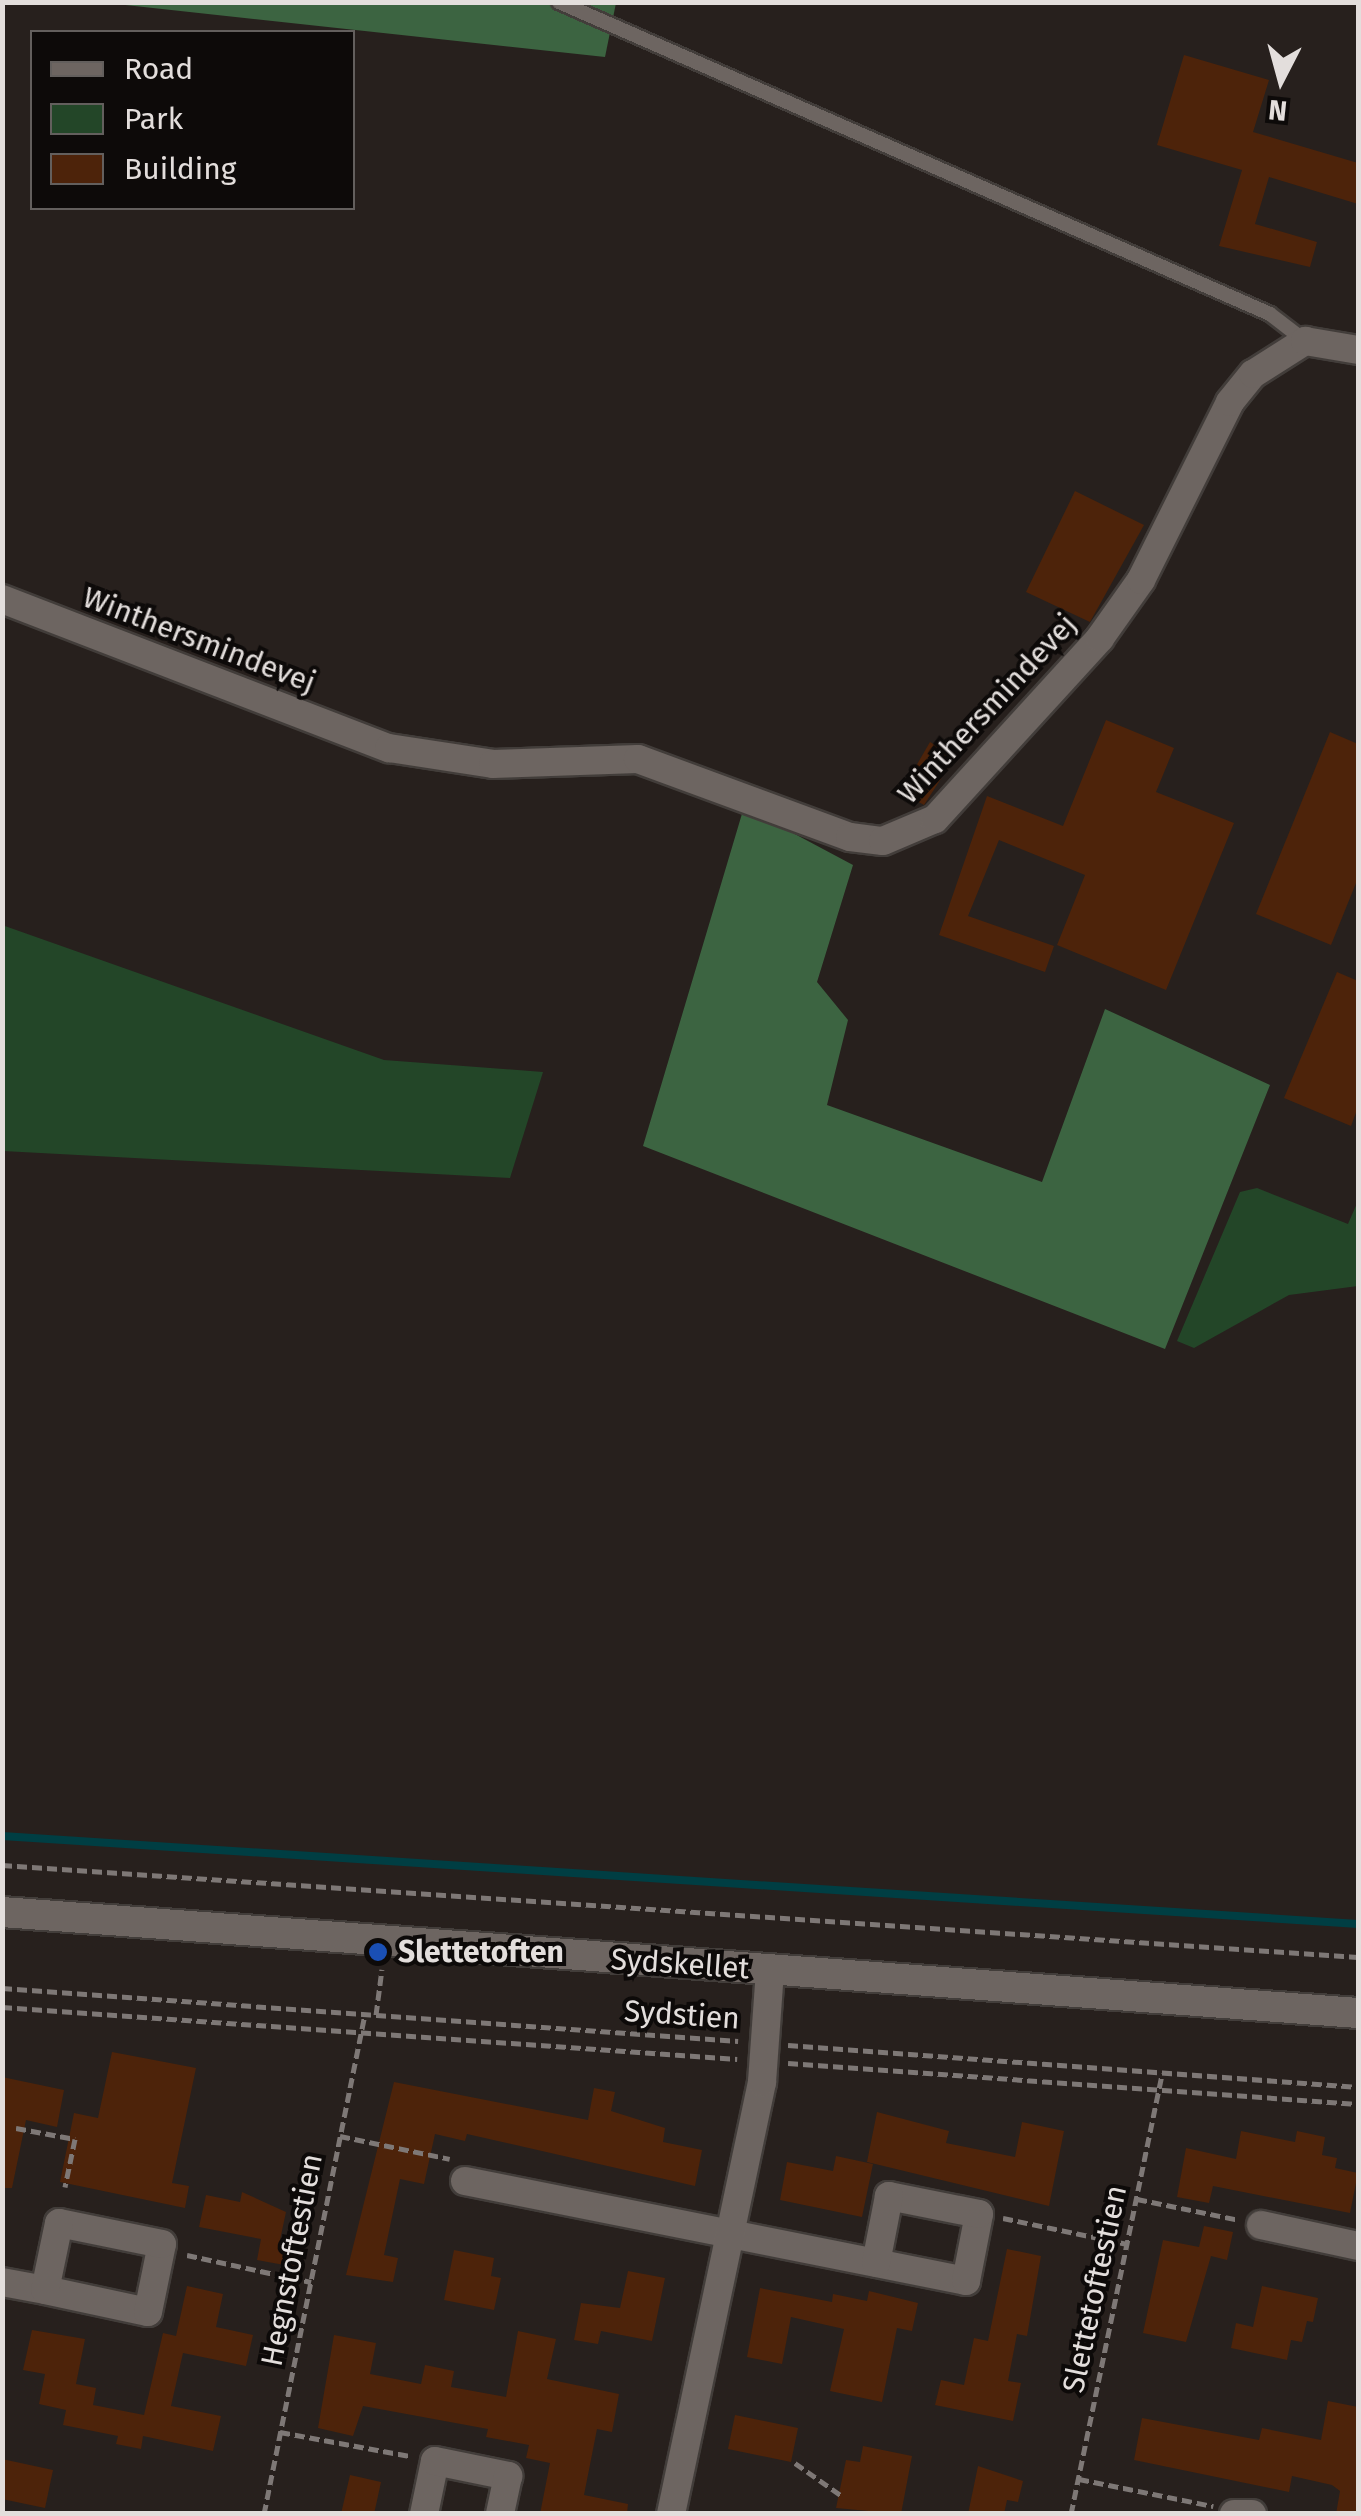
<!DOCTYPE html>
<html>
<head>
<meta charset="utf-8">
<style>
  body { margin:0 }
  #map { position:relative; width:1361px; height:2516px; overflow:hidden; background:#27201d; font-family:"Fira Sans",sans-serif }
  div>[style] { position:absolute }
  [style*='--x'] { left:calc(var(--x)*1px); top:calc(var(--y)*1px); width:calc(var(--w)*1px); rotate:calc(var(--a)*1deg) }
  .green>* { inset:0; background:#234628 }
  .forest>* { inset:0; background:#3c6441 }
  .stream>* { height:8px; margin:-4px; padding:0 4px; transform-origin:4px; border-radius:4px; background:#003e43 }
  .building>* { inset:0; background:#4d230a }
  .path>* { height:5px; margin-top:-2.5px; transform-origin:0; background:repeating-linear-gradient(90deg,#7e7876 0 10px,transparent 0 15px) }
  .roads { filter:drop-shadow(2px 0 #423d3a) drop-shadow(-2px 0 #423d3a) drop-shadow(0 2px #423d3a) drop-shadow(0 -2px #423d3a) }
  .lane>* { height:14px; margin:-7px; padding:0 7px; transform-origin:7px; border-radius:7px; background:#6d6561 }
  .street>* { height:28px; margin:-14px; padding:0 14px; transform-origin:14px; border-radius:14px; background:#6d6561 }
  .secondary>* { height:30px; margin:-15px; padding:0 15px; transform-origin:15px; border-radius:15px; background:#6d6561 }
  .dots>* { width:28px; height:28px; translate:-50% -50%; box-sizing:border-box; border:5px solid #0d0a09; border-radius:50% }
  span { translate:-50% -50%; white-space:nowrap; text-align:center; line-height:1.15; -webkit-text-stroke:8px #0d0a09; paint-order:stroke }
  .street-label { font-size:30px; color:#e3dedc }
  .poi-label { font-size:30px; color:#e3dedc; font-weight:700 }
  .left { translate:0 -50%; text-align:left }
  .frame { position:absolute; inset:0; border:5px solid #e3dedc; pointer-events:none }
  .legend { position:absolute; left:30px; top:30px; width:325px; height:180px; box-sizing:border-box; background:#0d0a09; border:2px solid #635f5d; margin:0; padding:12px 18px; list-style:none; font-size:30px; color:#e3dedc }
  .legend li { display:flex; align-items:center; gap:20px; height:50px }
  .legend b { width:50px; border:2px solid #635f5d }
  .north { position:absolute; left:1231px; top:30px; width:100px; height:100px; -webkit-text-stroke:8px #0d0a09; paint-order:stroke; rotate:186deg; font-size:28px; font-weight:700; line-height:40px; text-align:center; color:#e3dedc }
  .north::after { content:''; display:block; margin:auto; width:35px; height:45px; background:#e3dedc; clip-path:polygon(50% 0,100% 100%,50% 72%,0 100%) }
</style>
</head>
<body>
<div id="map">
  <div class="green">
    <i style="clip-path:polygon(2px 925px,384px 1060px,543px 1072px,510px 1178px,3px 1151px)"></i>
    <i style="clip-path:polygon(1257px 1188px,1348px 1224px,1358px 1201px,1358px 1286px,1289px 1295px,1194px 1348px,1177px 1341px,1240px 1192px)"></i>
  </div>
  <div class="forest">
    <i style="clip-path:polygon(107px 3px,616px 3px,605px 57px)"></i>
    <i style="clip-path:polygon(744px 807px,853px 865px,817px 982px,848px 1020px,827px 1105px,1042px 1182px,1105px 1009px,1270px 1085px,1165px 1349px,643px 1146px)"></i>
  </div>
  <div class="stream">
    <i style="--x:2;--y:1836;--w:1359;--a:3.71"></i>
  </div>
  <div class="building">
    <i style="clip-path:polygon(1184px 55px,1269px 80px,1253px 132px,1358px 163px,1358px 204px,1269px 177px,1255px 224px,1317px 242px,1310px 267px,1219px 246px,1242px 170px,1157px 145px)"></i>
    <i style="clip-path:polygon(1075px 491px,1144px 525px,1090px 622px,1026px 592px)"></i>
    <i style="clip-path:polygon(1106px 720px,1174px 748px,1156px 792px,1234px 823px,1166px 990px,1057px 945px,1085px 875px,999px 840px,968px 916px,1054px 946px,1045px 972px,939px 935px,987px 796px,1063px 826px)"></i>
    <i style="clip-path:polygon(1330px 732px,1358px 744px,1358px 878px,1331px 945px,1256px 914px)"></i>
    <i style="clip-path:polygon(930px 742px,955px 757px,924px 805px,901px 792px)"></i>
    <i style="clip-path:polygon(1337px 972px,1358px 981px,1358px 1107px,1351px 1126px,1284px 1098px)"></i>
    <i style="clip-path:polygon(112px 2052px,196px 2068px,172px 2183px,189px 2186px,185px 2208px,60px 2182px,74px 2113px,98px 2118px)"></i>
    <i style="clip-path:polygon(2px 2077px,64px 2090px,57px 2127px,26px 2120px,12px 2188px,2px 2188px)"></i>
    <i style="clip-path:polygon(394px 2082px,588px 2120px,594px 2088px,615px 2092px,611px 2111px,665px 2128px,663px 2142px,702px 2150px,695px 2186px,467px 2134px,465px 2141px,435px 2134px,424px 2184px,400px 2179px,384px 2255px,398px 2258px,393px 2282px,346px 2275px)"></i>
    <i style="clip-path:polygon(877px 2112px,949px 2131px,946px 2143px,1015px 2157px,1022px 2122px,1064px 2131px,1049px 2206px,867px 2162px)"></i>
    <i style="clip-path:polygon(1241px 2131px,1295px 2142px,1297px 2131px,1325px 2137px,1322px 2155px,1337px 2158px,1335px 2168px,1358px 2173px,1350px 2213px,1213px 2186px,1209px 2203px,1177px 2197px,1186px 2148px,1236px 2159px)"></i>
    <i style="clip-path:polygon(836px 2156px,873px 2164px,862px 2217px,780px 2200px,787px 2162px,833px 2171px)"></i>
    <i style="clip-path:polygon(242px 2192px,286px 2212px,280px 2240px,300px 2244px,295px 2267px,257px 2260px,261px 2239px,199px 2227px,206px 2195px,240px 2202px)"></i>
    <i style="clip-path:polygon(1204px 2226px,1233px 2232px,1227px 2260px,1211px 2256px,1186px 2342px,1143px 2333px,1163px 2240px,1199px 2247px)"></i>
    <i style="clip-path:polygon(1007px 2249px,1041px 2256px,1027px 2336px,1017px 2334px,1008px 2381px,1021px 2383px,1013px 2421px,935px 2405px,941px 2380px,964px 2385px,974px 2338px,988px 2341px)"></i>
    <i style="clip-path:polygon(454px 2250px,494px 2258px,491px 2276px,501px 2278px,494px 2310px,444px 2300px)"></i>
    <i style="clip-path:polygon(628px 2271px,665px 2278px,652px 2341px,601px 2331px,598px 2344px,574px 2340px,581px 2303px,620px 2308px)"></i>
    <i style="clip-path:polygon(187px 2286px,223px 2294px,216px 2327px,253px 2335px,246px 2366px,183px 2353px,171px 2406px,221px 2416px,213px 2451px,143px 2436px,141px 2449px,116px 2444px,118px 2436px,63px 2425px,66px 2410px,39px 2404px,45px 2374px,23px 2370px,32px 2330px,85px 2339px,76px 2384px,96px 2388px,93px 2405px,144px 2415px,163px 2333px,176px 2336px)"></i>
    <i style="clip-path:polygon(1262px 2286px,1318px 2298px,1313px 2322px,1307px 2321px,1302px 2342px,1291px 2340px,1287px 2360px,1231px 2348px,1236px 2323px,1253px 2327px)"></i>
    <i style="clip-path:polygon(760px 2288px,832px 2302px,833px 2294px,867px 2301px,869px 2291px,918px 2303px,912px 2331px,897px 2328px,882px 2402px,830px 2391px,844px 2329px,791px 2317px,782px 2364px,747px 2357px)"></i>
    <i style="clip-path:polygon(518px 2331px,556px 2339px,547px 2379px,619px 2394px,612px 2432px,597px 2429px,584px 2495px,628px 2504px,627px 2514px,540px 2514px,550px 2463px,526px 2458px,529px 2445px,486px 2437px,488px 2429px,363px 2406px,353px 2436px,318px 2428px,334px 2335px,376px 2343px,370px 2374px,421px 2384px,425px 2365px,454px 2371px,451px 2387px,506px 2397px)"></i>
    <i style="clip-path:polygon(1328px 2401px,1358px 2407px,1358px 2514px,1336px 2514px,1340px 2491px,1332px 2485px,1292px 2476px,1289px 2492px,1134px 2460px,1142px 2418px,1259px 2440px,1262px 2428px,1321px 2440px)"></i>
    <i style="clip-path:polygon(735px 2415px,798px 2428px,791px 2462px,728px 2449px)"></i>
    <i style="clip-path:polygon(863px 2446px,912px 2456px,901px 2514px,836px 2508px,846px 2460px,860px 2462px)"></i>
    <i style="clip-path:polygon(2px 2459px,53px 2470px,45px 2508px,2px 2499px)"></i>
    <i style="clip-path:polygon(978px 2466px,1023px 2481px,1018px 2502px,1007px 2500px,1004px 2514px,968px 2514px)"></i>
    <i style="clip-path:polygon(350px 2475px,381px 2482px,374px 2514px,341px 2514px)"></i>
  </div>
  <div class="path">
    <i style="--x:2;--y:1865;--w:1359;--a:3.88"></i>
    <i style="--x:2;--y:1988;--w:738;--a:4.12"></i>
    <i style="--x:2;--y:2007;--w:737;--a:4.05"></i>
    <i style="--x:376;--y:2015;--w:46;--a:-82.6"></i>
    <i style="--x:788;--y:2045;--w:572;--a:4.21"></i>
    <i style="--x:788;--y:2063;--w:571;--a:4.11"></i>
    <i style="--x:16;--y:2128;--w:60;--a:10.6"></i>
    <i style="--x:75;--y:2139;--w:49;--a:101.8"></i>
    <i style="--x:340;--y:2136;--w:112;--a:11.8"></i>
    <i style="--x:1137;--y:2199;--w:104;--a:11.6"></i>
    <i style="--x:1003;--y:2218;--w:127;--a:11.8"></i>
    <i style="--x:187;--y:2255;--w:127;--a:12.3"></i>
    <i style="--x:280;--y:2432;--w:132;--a:10.5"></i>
    <i style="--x:795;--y:2463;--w:57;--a:35.1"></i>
    <i style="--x:1079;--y:2479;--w:137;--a:11.4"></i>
    <i style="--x:264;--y:2514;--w:510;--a:-78.58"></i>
    <i style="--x:1071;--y:2514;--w:450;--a:-78.3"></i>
  </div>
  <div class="roads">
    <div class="lane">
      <i style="--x:559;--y:2;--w:776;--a:23.69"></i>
      <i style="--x:1270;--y:314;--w:44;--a:37.6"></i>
    </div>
    <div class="street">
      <i style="--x:2;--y:599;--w:415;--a:21.1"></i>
      <i style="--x:389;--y:748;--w:105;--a:8.7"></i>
      <i style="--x:493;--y:764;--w:145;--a:-2"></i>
      <i style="--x:638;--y:759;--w:226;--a:20.2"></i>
      <i style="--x:850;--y:837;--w:33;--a:7"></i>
      <i style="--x:883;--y:841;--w:56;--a:-22.9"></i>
      <i style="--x:935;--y:819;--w:245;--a:-47.6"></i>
      <i style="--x:1100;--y:638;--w:71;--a:-54.7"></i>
      <i style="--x:1141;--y:580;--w:199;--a:-63.4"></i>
      <i style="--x:1230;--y:402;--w:36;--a:-51"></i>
      <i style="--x:1253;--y:374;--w:62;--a:-32.4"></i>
      <i style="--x:1305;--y:341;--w:54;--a:9.6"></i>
      <i style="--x:465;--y:2181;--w:511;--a:11.29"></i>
      <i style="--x:966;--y:2281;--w:68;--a:-79"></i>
      <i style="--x:979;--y:2214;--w:92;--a:-168.7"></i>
      <i style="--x:889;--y:2196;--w:68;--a:101"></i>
      <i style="--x:1261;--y:2225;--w:99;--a:12.2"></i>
      <i style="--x:2;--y:2282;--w:44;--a:10.5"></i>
      <i style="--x:45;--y:2290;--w:105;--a:12.1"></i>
      <i style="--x:148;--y:2312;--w:69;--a:-78.4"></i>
      <i style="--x:162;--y:2244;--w:105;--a:-168.5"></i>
      <i style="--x:59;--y:2223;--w:68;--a:101.8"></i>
      <i style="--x:424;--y:2514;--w:54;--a:-78.3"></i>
      <i style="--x:435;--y:2461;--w:75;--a:11.6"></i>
      <i style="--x:508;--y:2476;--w:39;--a:102"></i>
      <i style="--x:671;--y:2514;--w:441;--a:-78.1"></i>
      <i style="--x:762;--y:2082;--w:112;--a:-85.9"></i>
      <i style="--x:1234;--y:2514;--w:18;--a:0"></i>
    </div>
    <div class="secondary">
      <i style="--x:2;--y:1912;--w:1360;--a:4.26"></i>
    </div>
  </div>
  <div class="dots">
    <i style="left:378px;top:1952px;background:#1a4fb4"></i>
  </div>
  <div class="street-label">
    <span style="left:199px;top:640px;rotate:21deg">Winthersmindevej</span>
    <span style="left:987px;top:709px;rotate:-47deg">Winthersmindevej</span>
    <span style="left:680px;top:1964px;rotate:4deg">Sydskellet</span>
    <span style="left:682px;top:2015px;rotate:4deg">Sydstien</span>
    <span style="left:292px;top:2260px;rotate:-79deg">Hegnstoftestien</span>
    <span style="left:1095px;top:2289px;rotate:-78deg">Slettetoftestien</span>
  </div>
  <div class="poi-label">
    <span class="left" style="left:398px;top:1952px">Slettetoften</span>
  </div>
  <div class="frame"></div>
  <ul class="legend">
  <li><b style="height:12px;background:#6d6561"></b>Road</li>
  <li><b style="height:28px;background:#234628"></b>Park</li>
  <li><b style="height:28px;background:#4d230a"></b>Building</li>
  </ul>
  <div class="north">N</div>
</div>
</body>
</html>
